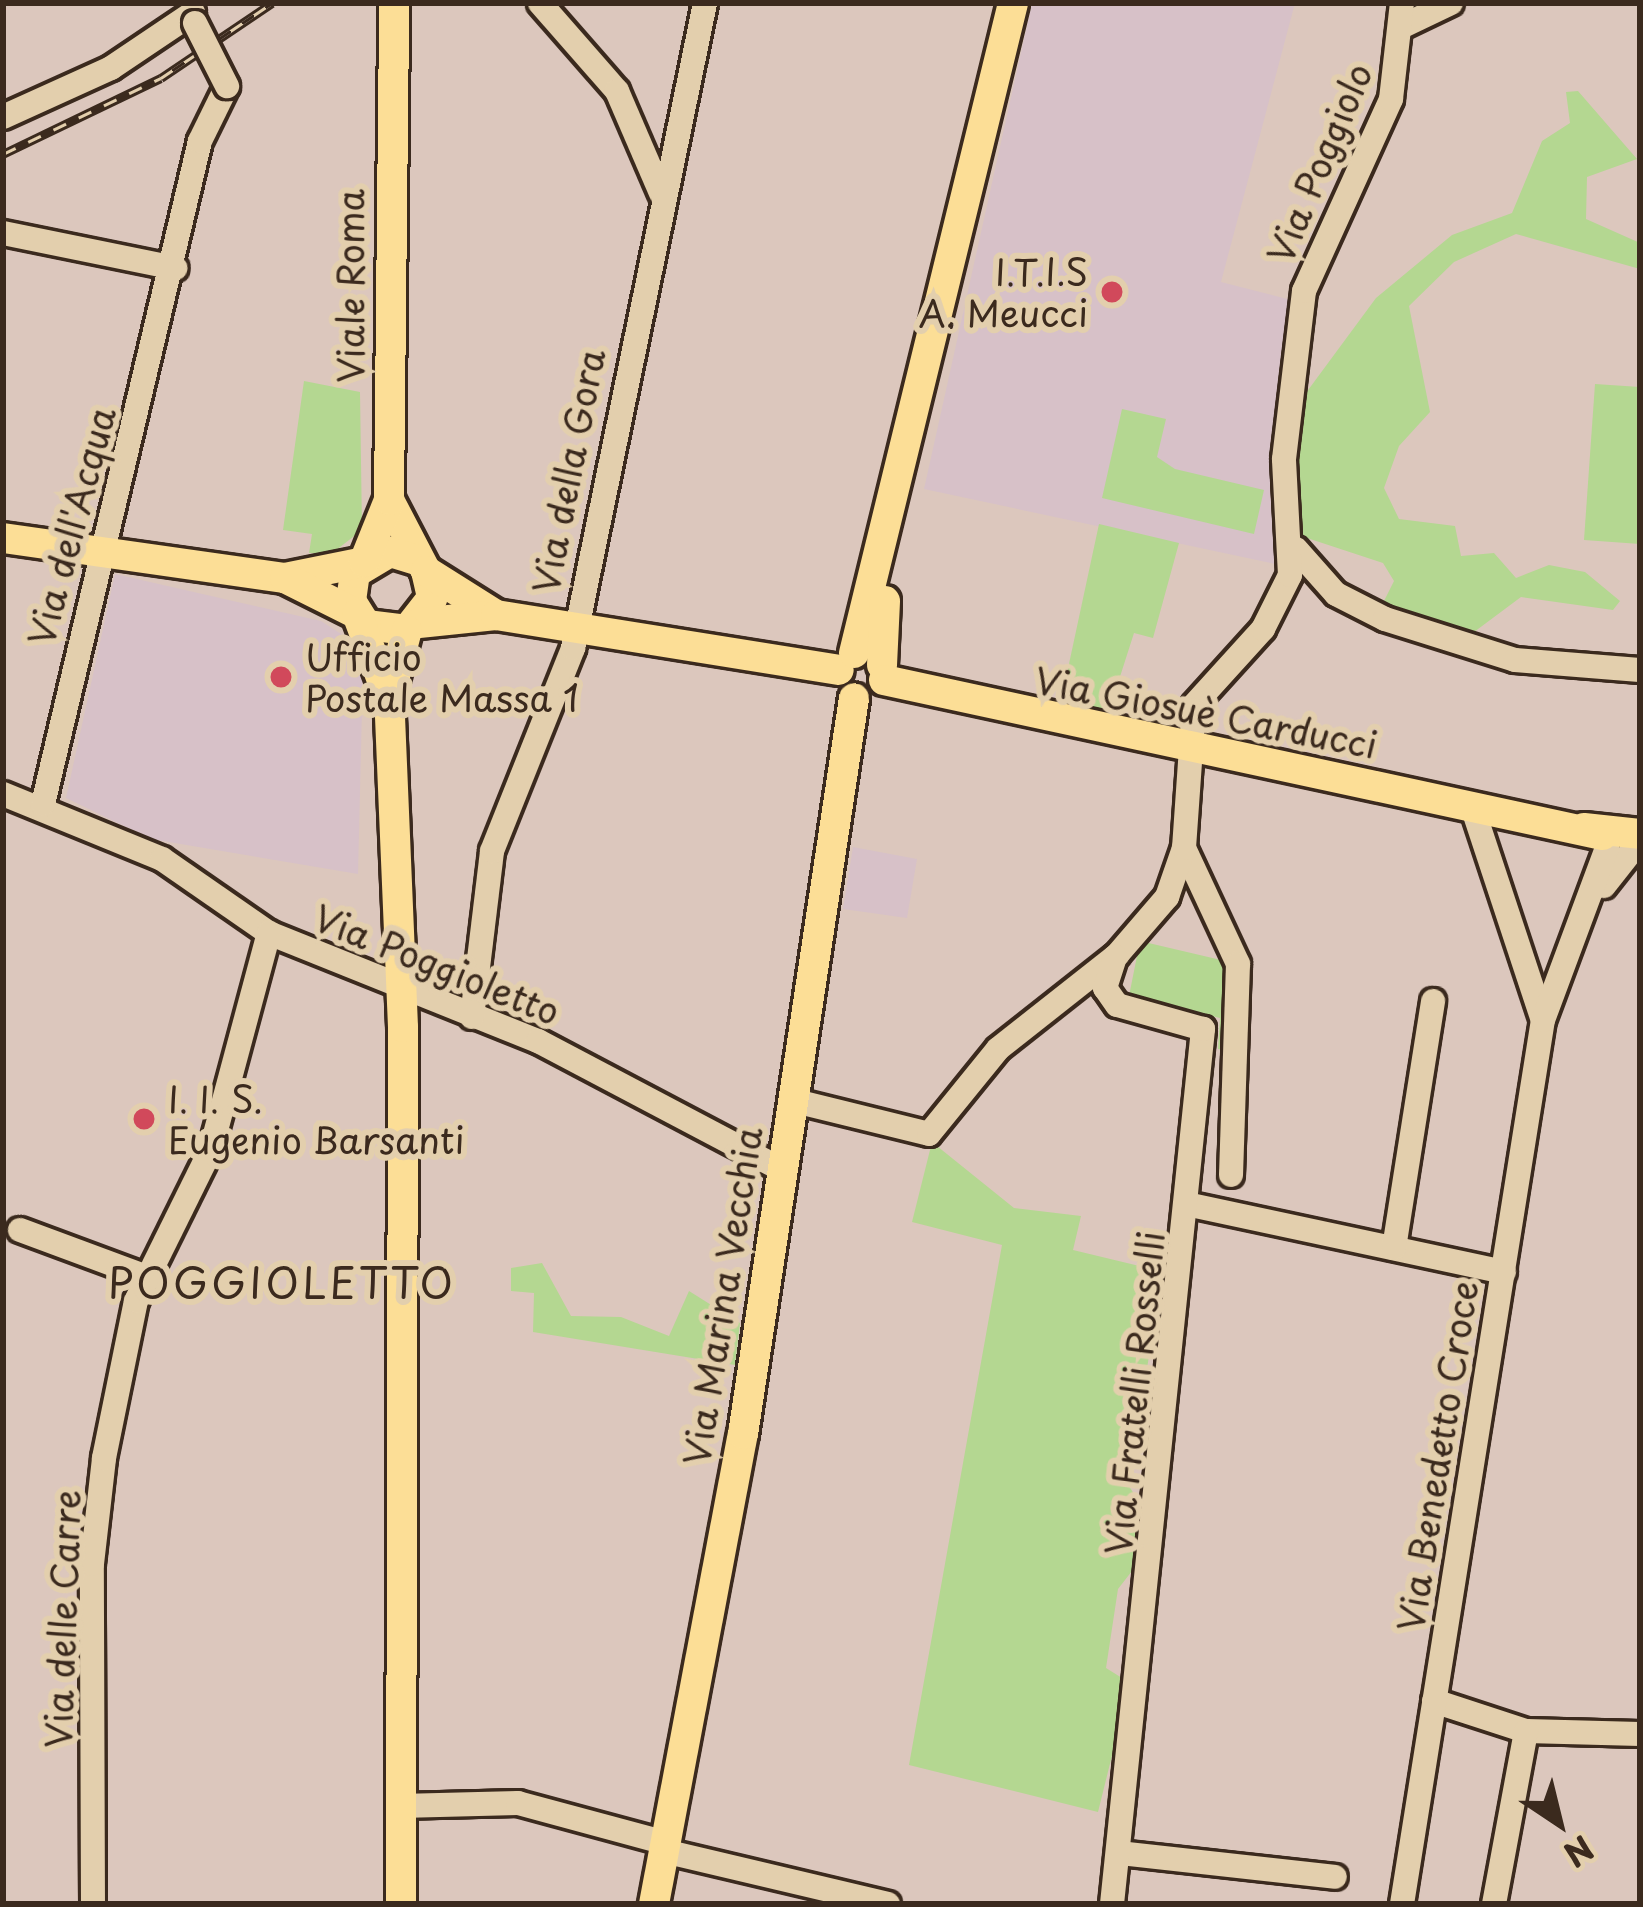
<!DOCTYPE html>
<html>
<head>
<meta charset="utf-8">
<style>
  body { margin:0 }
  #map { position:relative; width:1643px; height:1907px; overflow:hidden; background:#dcc7bd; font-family:"Playpen Sans",sans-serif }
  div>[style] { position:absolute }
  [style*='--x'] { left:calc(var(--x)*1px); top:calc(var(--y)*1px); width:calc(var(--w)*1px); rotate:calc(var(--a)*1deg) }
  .built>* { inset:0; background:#d7c1c8 }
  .green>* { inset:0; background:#b4d791 }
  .roads { filter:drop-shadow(3px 0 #3b2a1e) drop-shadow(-3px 0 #3b2a1e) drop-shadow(0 3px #3b2a1e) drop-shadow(0 -3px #3b2a1e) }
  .minor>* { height:24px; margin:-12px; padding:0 12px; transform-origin:12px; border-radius:12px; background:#e3cfad }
  .major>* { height:30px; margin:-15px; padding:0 15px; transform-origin:15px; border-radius:15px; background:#fcde96 }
  .rail>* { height:9px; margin-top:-4.5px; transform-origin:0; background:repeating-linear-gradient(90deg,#e3cfad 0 14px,#3b2a1e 0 28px); box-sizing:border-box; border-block:3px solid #3b2a1e }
  .bridges { filter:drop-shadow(3px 0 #3b2a1e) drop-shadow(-3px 0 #3b2a1e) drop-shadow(0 3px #3b2a1e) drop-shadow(0 -3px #3b2a1e) }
  .minor-bridge>* { height:24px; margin:-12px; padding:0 12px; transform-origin:12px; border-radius:12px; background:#e3cfad }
  .dots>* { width:33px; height:33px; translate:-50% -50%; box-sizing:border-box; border:6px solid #e3cfad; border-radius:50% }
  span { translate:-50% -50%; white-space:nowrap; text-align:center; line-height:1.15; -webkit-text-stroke:12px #e3cfad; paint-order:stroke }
  .street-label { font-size:36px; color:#3b2a1e }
  .poi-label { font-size:36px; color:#3b2a1e }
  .right { translate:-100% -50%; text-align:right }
  .left { translate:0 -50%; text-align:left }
  .quarter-label { font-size:42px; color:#3b2a1e; letter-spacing:3px }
  .frame { position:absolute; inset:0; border:6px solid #3b2a1e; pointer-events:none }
  .north { position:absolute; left:1499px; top:1763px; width:120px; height:120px; -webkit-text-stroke:9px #e3cfad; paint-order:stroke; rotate:145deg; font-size:33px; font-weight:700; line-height:48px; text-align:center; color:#3b2a1e }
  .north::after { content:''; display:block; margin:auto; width:42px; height:54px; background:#3b2a1e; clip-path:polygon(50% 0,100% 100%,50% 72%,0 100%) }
</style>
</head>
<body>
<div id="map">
  <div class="built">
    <i style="clip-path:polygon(1032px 3px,1295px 3px,1221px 282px,1295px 301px,1289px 567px,924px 489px)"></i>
    <i style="clip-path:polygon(115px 574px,321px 621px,352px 641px,363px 667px,358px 874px,151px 839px,66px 798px)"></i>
    <i style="clip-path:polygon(853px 847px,917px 859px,907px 918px,843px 909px)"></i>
  </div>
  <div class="green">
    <i style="clip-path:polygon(1578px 91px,1637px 159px,1587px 177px,1586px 219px,1640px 243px,1640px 269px,1516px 234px,1454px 262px,1409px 306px,1430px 412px,1399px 446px,1384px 488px,1399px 519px,1455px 526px,1461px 556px,1494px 553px,1516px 578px,1549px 565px,1585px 572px,1620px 601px,1613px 610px,1521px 597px,1466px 638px,1379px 611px,1394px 581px,1383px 563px,1301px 536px,1290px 469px,1300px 401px,1376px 298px,1452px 235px,1512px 213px,1542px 141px,1570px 123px,1566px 92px)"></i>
    <i style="clip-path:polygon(304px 381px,360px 392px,362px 530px,331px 554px,309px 553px,312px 534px,283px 530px)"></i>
    <i style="clip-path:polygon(1595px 384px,1640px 387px,1640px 544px,1584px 540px)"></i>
    <i style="clip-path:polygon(1122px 409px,1166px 419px,1157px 457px,1175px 469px,1264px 490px,1254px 534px,1102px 498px)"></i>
    <i style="clip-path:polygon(1099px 524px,1179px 543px,1153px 638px,1134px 633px,1109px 711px,1061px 701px)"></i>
    <i style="clip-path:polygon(1140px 941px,1238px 964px,1240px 1052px,1218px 1049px,1220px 1018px,1129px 996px)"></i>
    <i style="clip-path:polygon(932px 1142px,1014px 1208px,1081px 1216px,1073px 1250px,1156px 1270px,1160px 1284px,1129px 1486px,1139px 1502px,1132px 1571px,1118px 1589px,1106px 1668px,1130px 1683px,1098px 1812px,909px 1765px,1002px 1245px,912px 1222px)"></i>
    <i style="clip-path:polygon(542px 1263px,571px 1316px,621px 1317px,669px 1336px,689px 1291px,740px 1323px,735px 1365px,533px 1332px,534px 1293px,511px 1291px,511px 1268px)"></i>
  </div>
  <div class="roads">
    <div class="minor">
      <i style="--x:540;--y:3;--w:117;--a:48.8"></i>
      <i style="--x:617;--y:91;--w:111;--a:66.7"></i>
      <i style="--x:1403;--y:26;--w:53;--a:-25.6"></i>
      <i style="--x:3;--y:117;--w:119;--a:-24.4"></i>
      <i style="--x:111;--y:68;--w:99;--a:-33.9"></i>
      <i style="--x:3;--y:233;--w:176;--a:11.5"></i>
      <i style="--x:1296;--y:549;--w:60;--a:48.4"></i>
      <i style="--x:1336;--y:594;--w:55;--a:27"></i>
      <i style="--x:1385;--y:619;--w:136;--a:17.5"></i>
      <i style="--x:1515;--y:660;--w:125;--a:4.6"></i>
      <i style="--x:3;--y:794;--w:172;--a:22.2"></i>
      <i style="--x:162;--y:859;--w:130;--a:34.7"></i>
      <i style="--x:269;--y:933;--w:290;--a:21.9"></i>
      <i style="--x:538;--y:1041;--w:275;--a:27.8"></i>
      <i style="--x:43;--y:804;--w:681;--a:-76.68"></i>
      <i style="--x:200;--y:141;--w:61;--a:-63.9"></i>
      <i style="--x:1472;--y:806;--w:223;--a:71.7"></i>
      <i style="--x:1184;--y:848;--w:128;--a:65"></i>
      <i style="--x:1238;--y:964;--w:211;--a:91.9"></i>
      <i style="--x:1604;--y:886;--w:42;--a:-51.8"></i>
      <i style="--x:472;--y:1017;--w:167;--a:-83.1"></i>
      <i style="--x:492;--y:851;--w:219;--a:-68.2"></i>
      <i style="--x:573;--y:648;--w:658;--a:-78.43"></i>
      <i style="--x:791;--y:1100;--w:142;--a:13.8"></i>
      <i style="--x:929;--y:1134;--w:109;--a:-50.9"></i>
      <i style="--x:998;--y:1049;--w:152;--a:-38.3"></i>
      <i style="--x:1117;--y:955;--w:77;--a:-49.2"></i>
      <i style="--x:1167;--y:897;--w:52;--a:-70.9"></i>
      <i style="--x:1184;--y:848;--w:143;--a:-86"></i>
      <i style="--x:1194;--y:705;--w:103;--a:-47.8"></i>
      <i style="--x:1263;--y:629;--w:60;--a:-63.4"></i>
      <i style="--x:1290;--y:575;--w:116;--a:-93"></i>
      <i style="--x:1284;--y:459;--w:169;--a:-83.2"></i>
      <i style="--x:1304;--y:291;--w:211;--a:-65.6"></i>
      <i style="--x:1391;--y:99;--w:97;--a:-83.5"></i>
      <i style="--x:1191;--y:1205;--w:320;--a:12.1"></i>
      <i style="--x:20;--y:1230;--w:139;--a:20.3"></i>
      <i style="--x:1394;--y:1248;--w:250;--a:-81"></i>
      <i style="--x:1434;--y:1701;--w:97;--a:18.1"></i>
      <i style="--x:1526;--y:1731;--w:114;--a:1.5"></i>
      <i style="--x:400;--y:1806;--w:118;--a:-1.5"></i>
      <i style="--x:518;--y:1803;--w:153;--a:15.1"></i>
      <i style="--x:664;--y:1851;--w:230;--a:13.3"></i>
      <i style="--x:1119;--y:1853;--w:217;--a:6.3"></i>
      <i style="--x:93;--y:1904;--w:340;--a:-90.2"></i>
      <i style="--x:92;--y:1564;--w:107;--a:-83.5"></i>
      <i style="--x:104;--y:1458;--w:160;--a:-78.5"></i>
      <i style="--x:136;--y:1301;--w:169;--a:-63.7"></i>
      <i style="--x:211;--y:1149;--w:224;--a:-75"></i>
      <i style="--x:1112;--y:1904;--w:880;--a:-84.06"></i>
      <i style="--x:1203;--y:1029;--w:89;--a:-164.4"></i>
      <i style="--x:1117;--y:1005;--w:21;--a:-125"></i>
      <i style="--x:1105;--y:988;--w:33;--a:-72"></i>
      <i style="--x:1402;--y:1904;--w:895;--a:-80.94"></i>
      <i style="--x:1543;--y:1020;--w:184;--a:-69.6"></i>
      <i style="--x:1607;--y:848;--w:14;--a:-111"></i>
      <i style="--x:1494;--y:1904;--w:176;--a:-79.5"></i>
    </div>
    <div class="major">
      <i style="--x:389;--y:500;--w:80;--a:62.5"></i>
      <i style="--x:426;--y:571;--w:28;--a:77"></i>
      <i style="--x:432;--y:598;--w:41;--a:128"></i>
      <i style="--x:407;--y:630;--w:41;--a:-173"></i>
      <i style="--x:366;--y:625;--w:28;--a:-122"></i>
      <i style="--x:351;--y:601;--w:28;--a:-82"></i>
      <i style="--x:355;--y:573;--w:41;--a:-31"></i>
      <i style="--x:390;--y:552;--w:28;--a:17"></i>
      <i style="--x:3;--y:538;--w:285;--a:8.1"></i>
      <i style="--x:285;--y:578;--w:81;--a:-11.4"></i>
      <i style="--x:364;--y:562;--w:67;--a:-68"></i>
      <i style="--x:389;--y:500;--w:497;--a:-89.4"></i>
      <i style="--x:426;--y:571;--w:83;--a:32.2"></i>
      <i style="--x:285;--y:578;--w:80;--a:26.6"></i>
      <i style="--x:357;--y:614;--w:91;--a:69.4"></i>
      <i style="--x:419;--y:623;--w:77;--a:-5.9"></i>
      <i style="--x:496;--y:615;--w:347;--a:9.1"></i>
      <i style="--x:854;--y:653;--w:669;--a:-76.25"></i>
      <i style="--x:882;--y:665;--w:64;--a:-87.3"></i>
      <i style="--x:884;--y:680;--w:735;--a:12.18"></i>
      <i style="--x:1584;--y:828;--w:56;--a:6.1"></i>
      <i style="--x:401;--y:1904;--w:877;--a:-89.87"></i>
      <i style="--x:403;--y:1027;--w:328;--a:-92.4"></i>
      <i style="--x:389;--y:699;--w:71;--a:-75.4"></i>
      <i style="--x:654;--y:1904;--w:478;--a:-79.3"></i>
      <i style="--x:743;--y:1434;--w:744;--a:-81.42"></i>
    </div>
  </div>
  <div class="rail">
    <i style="--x:3;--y:154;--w:175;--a:-25.7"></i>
    <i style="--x:161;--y:78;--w:134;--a:-34"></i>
  </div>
  <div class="bridges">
    <div class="minor-bridge">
      <i style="--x:195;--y:23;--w:71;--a:63.1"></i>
    </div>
  </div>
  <div class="dots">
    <i style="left:1112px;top:292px;background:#d1495b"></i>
    <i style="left:281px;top:677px;background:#d1495b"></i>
    <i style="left:144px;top:1119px;background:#d1495b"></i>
  </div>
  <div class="street-label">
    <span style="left:1319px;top:163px;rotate:-67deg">Via Poggiolo</span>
    <span style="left:350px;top:286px;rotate:-90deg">Viale Roma</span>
    <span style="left:568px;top:471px;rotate:-79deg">Via della Gora</span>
    <span style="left:71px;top:526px;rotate:-75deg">Via dell'Acqua</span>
    <span style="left:1206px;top:712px;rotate:11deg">Via Giosuè Carducci</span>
    <span style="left:437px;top:964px;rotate:22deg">Via Poggioletto</span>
    <span style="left:722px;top:1296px;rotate:-81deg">Via Marina Vecchia</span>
    <span style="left:1134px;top:1393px;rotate:-84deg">Via Fratelli Rosselli</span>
    <span style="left:1437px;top:1456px;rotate:-81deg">Via Benedetto Croce</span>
    <span style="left:62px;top:1619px;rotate:-88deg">Via delle Carre</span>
  </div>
  <div class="poi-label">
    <span class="right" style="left:1088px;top:292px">I.T.I.S<br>A. Meucci</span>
    <span class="left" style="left:305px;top:677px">Ufficio<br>Postale Massa 1</span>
    <span class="left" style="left:168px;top:1119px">I. I. S.<br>Eugenio Barsanti</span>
  </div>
  <div class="quarter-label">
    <span style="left:282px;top:1282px">POGGIOLETTO</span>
  </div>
  <div class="frame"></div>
  <div class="north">N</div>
</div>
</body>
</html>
